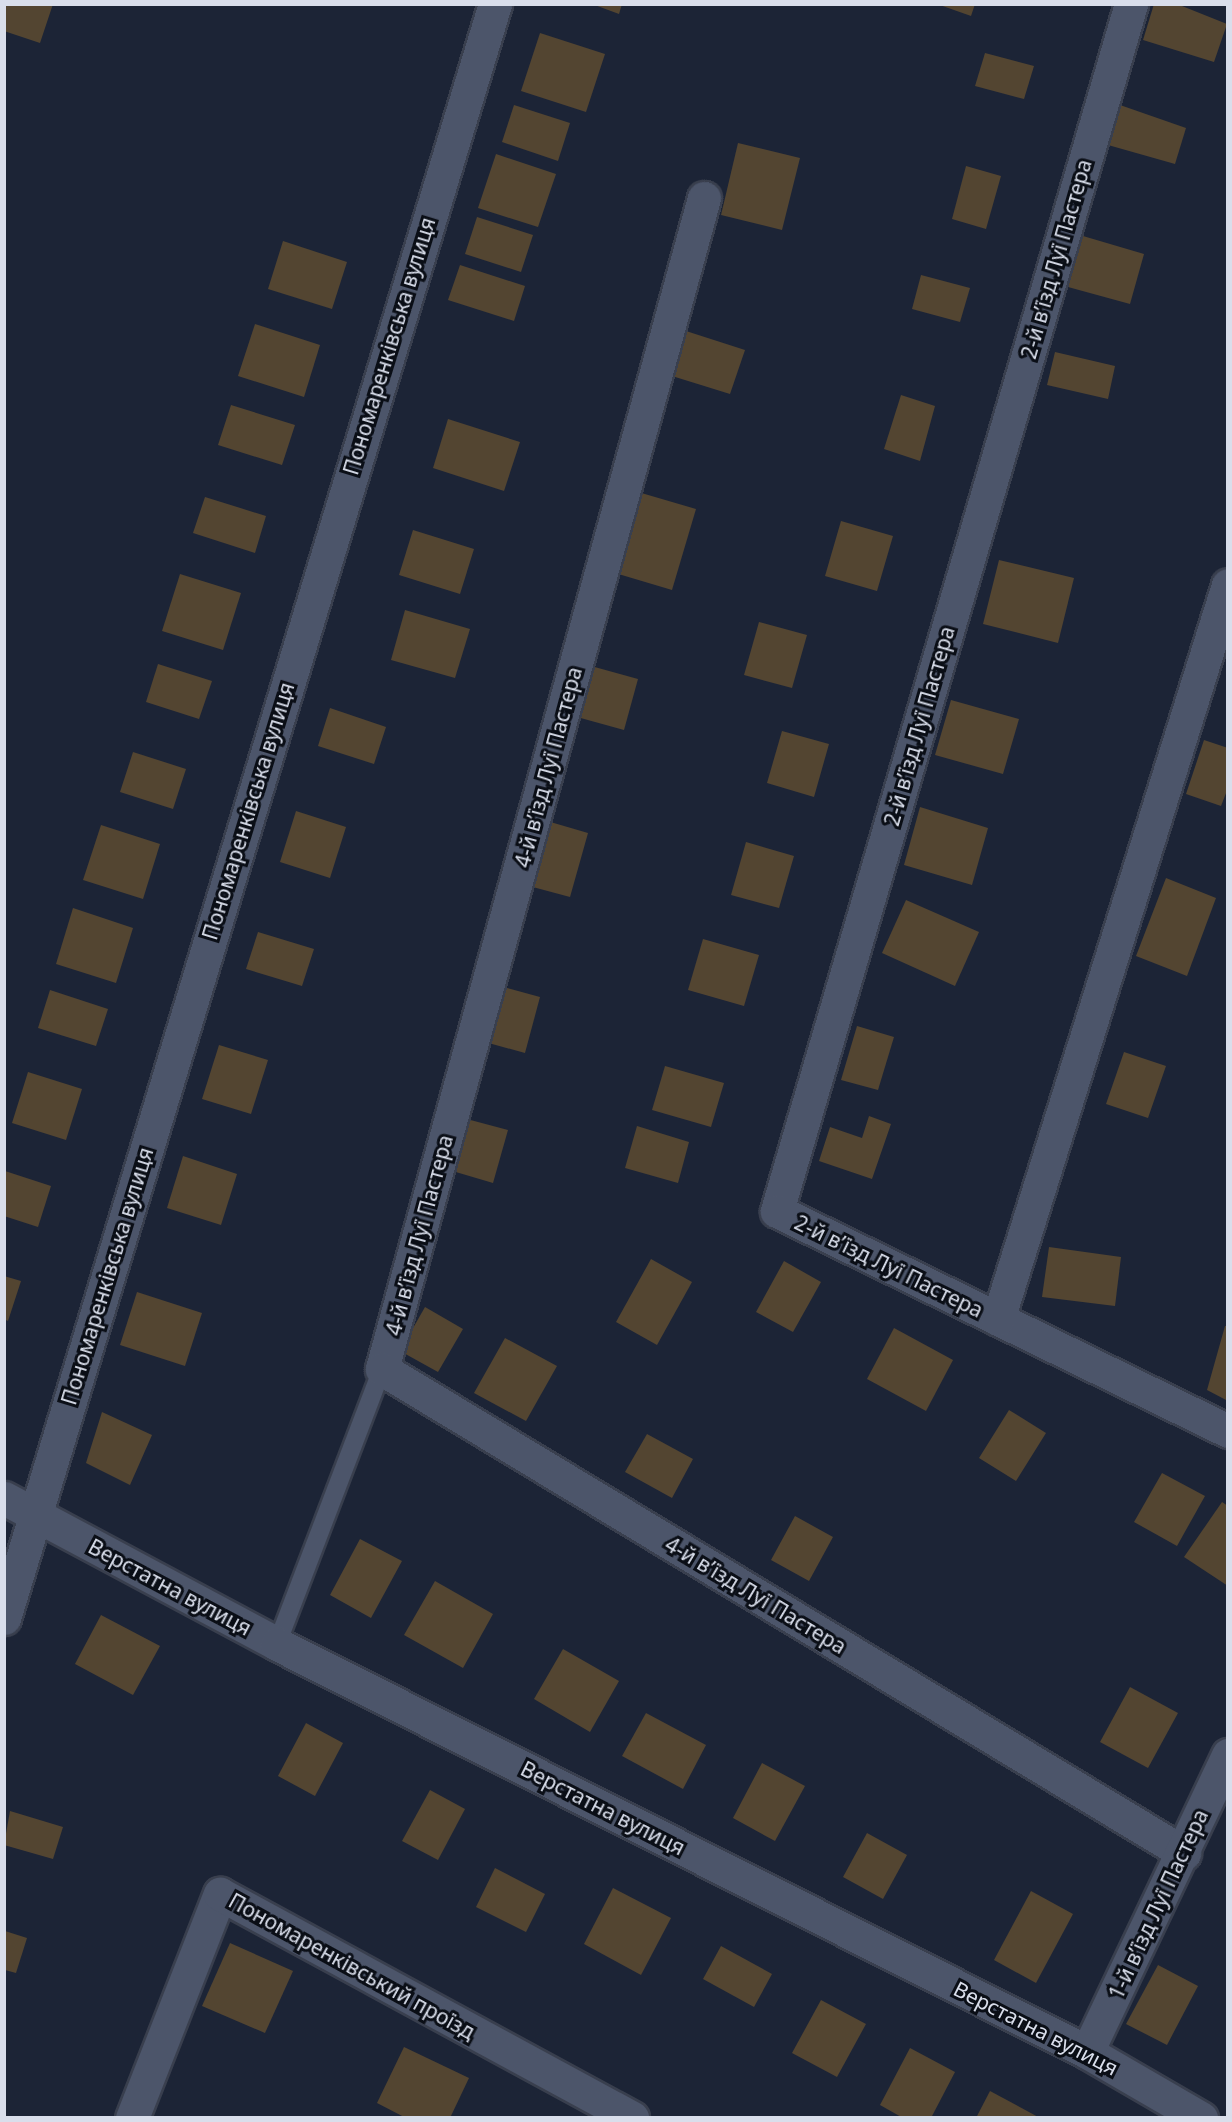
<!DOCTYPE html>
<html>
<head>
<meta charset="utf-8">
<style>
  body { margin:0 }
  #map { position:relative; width:1232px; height:2122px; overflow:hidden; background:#1c2436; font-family:"Noto Sans",sans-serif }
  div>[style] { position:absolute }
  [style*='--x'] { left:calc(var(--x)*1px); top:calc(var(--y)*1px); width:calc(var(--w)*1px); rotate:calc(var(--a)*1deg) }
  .building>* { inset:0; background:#534531 }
  .roads { filter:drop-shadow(2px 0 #393f4e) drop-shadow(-2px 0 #393f4e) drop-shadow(0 2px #393f4e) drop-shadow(0 -2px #393f4e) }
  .service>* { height:18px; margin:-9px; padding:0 9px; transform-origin:9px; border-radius:9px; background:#4c556a }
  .minor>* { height:33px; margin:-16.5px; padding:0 16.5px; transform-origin:16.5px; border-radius:16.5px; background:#4c556a }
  span { translate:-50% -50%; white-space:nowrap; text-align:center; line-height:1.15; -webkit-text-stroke:6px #0a0e16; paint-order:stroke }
  .street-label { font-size:21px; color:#d9deeb }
  .frame { position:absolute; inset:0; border:6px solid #d9deeb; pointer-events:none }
</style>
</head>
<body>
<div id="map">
  <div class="building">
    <i style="clip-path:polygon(4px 4px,53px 4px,40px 43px,4px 31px)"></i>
    <i style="clip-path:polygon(592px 4px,622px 4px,619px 14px)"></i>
    <i style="clip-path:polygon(937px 4px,975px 4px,971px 16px)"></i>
    <i style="clip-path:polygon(1154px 4px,1177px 4px,1227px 24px,1214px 62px,1143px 40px)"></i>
    <i style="clip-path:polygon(540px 33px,605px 54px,586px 112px,521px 91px)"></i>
    <i style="clip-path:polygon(985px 53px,1034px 66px,1024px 99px,975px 86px)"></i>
    <i style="clip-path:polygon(514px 105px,570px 123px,558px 161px,502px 142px)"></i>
    <i style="clip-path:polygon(1120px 105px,1186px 128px,1175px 164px,1108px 145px)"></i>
    <i style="clip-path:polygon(738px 143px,800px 158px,782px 230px,721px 215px)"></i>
    <i style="clip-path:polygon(496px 154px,556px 174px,538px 227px,478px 208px)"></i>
    <i style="clip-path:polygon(966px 166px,1001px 176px,986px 229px,952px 219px)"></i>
    <i style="clip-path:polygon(477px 217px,533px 235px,521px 272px,465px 254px)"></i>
    <i style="clip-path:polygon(1083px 236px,1144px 254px,1130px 304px,1068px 287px)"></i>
    <i style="clip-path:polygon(283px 241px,347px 262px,332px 309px,268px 289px)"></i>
    <i style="clip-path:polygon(460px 265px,525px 286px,514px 321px,448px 300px)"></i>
    <i style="clip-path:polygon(921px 275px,970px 288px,960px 322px,912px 309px)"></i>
    <i style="clip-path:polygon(255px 324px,320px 345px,304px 397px,238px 376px)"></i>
    <i style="clip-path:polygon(686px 331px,745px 350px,730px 394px,672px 376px)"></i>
    <i style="clip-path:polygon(1055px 352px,1115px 366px,1108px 399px,1047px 385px)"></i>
    <i style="clip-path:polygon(901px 395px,935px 406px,920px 461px,884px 449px)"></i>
    <i style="clip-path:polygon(231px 405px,295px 425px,282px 465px,218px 445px)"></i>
    <i style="clip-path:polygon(448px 419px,520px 442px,504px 491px,433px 468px)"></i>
    <i style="clip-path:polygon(638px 492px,696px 509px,672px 590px,615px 573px)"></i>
    <i style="clip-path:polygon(205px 497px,266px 516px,255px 553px,193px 533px)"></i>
    <i style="clip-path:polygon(841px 521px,893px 536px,877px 591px,825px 576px)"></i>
    <i style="clip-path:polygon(413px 530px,474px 549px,460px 594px,399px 575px)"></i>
    <i style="clip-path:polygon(999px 560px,1074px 578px,1058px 643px,983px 624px)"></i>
    <i style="clip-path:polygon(180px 574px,241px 593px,223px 650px,162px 631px)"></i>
    <i style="clip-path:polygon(405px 610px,470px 629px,455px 678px,391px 660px)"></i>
    <i style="clip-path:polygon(759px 622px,807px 635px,792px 688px,744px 675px)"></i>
    <i style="clip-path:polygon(158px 664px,212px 681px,199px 719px,146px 702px)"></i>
    <i style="clip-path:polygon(591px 666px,638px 679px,624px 730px,577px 717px)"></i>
    <i style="clip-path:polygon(951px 700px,1019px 719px,1003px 774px,935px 755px)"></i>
    <i style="clip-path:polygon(330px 708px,386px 727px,374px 764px,318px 746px)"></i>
    <i style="clip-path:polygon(782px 731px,829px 744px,814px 797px,767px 783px)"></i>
    <i style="clip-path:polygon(1204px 740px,1228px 748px,1228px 788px,1221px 806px,1186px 794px)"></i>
    <i style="clip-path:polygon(133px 752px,186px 769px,173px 809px,120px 792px)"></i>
    <i style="clip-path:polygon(920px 807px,988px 828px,972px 885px,904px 865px)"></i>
    <i style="clip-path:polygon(296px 811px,346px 827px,330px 878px,280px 862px)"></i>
    <i style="clip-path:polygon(547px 821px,588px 833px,570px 897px,529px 886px)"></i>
    <i style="clip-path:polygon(101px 825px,160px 844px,143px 899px,83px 880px)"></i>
    <i style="clip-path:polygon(746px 842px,794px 856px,779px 908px,731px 895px)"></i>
    <i style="clip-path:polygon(1166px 878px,1216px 898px,1187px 976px,1136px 956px)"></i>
    <i style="clip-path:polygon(906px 900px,979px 932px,955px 986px,882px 953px)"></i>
    <i style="clip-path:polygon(73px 908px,133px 928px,116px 983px,56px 964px)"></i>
    <i style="clip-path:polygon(258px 932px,314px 949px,302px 986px,246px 969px)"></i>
    <i style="clip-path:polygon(703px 939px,759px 955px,744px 1006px,688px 990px)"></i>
    <i style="clip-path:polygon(500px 986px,540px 997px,525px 1053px,485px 1042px)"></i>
    <i style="clip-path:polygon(50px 990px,108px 1009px,96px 1046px,38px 1028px)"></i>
    <i style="clip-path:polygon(857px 1026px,894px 1037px,878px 1090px,841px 1080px)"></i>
    <i style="clip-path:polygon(219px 1045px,268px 1060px,251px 1114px,202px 1099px)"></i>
    <i style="clip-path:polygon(1124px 1052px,1166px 1066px,1148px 1118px,1106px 1104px)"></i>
    <i style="clip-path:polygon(665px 1066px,724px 1083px,711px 1127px,652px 1110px)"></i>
    <i style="clip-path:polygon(28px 1072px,82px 1089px,66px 1140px,12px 1123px)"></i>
    <i style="clip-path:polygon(869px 1116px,891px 1124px,872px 1179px,819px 1161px,830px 1127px,862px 1138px)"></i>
    <i style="clip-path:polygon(463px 1118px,508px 1130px,493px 1183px,449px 1170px)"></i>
    <i style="clip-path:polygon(637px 1126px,689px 1142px,678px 1183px,625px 1168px)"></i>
    <i style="clip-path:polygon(183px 1156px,237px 1174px,221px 1225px,167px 1208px)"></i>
    <i style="clip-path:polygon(5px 1171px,51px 1186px,38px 1227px,4px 1216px)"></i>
    <i style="clip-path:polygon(1049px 1247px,1121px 1257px,1115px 1306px,1042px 1297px)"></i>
    <i style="clip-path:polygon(651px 1259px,692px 1282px,657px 1345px,616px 1322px)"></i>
    <i style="clip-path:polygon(784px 1261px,821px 1282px,793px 1332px,756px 1312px)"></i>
    <i style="clip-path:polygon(4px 1276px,21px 1281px,8px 1321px,4px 1319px)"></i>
    <i style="clip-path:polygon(137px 1292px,202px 1313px,185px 1366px,120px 1345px)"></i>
    <i style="clip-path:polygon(425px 1307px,463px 1329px,438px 1372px,400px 1351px)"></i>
    <i style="clip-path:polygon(1225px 1326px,1228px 1326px,1228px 1401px,1207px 1390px)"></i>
    <i style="clip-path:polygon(894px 1328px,953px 1360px,926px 1411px,867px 1379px)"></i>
    <i style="clip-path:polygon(505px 1338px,557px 1366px,526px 1421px,474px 1393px)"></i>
    <i style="clip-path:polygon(1009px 1410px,1046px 1433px,1016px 1481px,979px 1458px)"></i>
    <i style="clip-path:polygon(102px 1412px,152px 1435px,130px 1485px,86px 1463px)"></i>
    <i style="clip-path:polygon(647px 1434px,693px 1459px,672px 1498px,625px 1472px)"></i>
    <i style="clip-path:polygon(1162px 1473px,1205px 1496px,1177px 1546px,1134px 1522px)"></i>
    <i style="clip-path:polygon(1222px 1502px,1228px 1506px,1228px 1586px,1184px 1557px)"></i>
    <i style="clip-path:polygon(795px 1516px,833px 1537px,809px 1581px,771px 1560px)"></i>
    <i style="clip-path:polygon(360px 1539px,402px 1561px,371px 1618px,330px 1595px)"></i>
    <i style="clip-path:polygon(435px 1581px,493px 1614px,463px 1668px,404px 1635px)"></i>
    <i style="clip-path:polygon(101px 1615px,160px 1646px,133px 1695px,75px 1664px)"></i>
    <i style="clip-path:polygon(563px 1649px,619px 1681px,590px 1732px,534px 1699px)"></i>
    <i style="clip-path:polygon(1130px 1687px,1178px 1713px,1148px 1768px,1100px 1742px)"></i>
    <i style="clip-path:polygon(646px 1713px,706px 1745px,683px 1789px,622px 1756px)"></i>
    <i style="clip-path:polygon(306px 1723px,343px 1743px,315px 1796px,278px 1776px)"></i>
    <i style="clip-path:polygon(762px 1763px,805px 1786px,775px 1841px,733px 1818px)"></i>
    <i style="clip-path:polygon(430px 1790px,465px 1809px,438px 1860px,402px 1841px)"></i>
    <i style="clip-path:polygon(10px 1811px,63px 1827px,53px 1859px,4px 1845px)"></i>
    <i style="clip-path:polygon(867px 1833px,907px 1855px,883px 1899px,843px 1877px)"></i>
    <i style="clip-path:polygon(495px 1868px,545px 1894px,526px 1932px,476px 1907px)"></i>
    <i style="clip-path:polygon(613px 1888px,671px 1918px,641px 1975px,584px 1944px)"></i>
    <i style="clip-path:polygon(1031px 1891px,1073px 1914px,1036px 1983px,994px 1960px)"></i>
    <i style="clip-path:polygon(5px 1931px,27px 1938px,16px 1973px,5px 1970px)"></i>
    <i style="clip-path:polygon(230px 1943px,293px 1971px,265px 2033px,202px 2006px)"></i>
    <i style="clip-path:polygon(721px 1946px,772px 1974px,754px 2007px,703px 1979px)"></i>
    <i style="clip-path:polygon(1158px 1965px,1198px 1986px,1167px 2045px,1126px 2024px)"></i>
    <i style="clip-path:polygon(821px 2000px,866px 2024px,837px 2077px,792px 2053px)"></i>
    <i style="clip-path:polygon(404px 2047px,469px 2078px,450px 2118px,406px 2118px,377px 2103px)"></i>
    <i style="clip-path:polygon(910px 2048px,955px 2072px,931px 2118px,903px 2118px,880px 2105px)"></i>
    <i style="clip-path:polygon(990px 2091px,1040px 2118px,976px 2118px)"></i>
  </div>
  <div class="roads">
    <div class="service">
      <i style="--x:277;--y:1644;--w:294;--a:-69.1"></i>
    </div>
    <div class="minor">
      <i style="--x:1131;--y:4;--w:1258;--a:106.35"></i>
      <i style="--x:777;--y:1211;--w:502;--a:26"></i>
      <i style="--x:704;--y:198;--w:1214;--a:105.38"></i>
      <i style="--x:382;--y:1369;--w:937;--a:31.11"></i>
      <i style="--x:998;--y:1319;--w:769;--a:-72.6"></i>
      <i style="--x:4;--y:1498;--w:310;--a:28.1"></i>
      <i style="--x:277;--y:1644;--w:907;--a:26.73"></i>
      <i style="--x:1087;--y:2052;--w:132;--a:30.1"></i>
      <i style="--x:4;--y:1618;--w:1687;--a:-73.08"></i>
      <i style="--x:1087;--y:2052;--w:329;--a:-64.6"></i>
      <i style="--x:132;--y:2118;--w:241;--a:-68.6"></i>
      <i style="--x:220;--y:1894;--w:469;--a:28.5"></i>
    </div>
  </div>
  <div class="street-label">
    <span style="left:1056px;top:259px;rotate:-74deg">2-й в’їзд Луї Пастера</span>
    <span style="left:389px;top:346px;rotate:-73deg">Пономаренківська вулиця</span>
    <span style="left:919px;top:726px;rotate:-74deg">2-й в’їзд Луї Пастера</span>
    <span style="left:548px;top:767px;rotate:-75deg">4-й в’їзд Луї Пастера</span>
    <span style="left:248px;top:811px;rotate:-73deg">Пономаренківська вулиця</span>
    <span style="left:419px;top:1235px;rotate:-75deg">4-й в’їзд Луї Пастера</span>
    <span style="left:889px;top:1266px;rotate:26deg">2-й в’їзд Луї Пастера</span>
    <span style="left:107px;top:1276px;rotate:-73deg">Пономаренківська вулиця</span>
    <span style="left:170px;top:1587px;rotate:28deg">Верстатна вулиця</span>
    <span style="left:756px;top:1595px;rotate:31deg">4-й в’їзд Луї Пастера</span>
    <span style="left:603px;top:1808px;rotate:27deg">Верстатна вулиця</span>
    <span style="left:1158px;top:1904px;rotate:-65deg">1-й в’їзд Луї Пастера</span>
    <span style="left:352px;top:1966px;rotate:29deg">Пономаренківський проїзд</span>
    <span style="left:1036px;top:2028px;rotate:27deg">Верстатна вулиця</span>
  </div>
  <div class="frame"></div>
</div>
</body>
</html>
